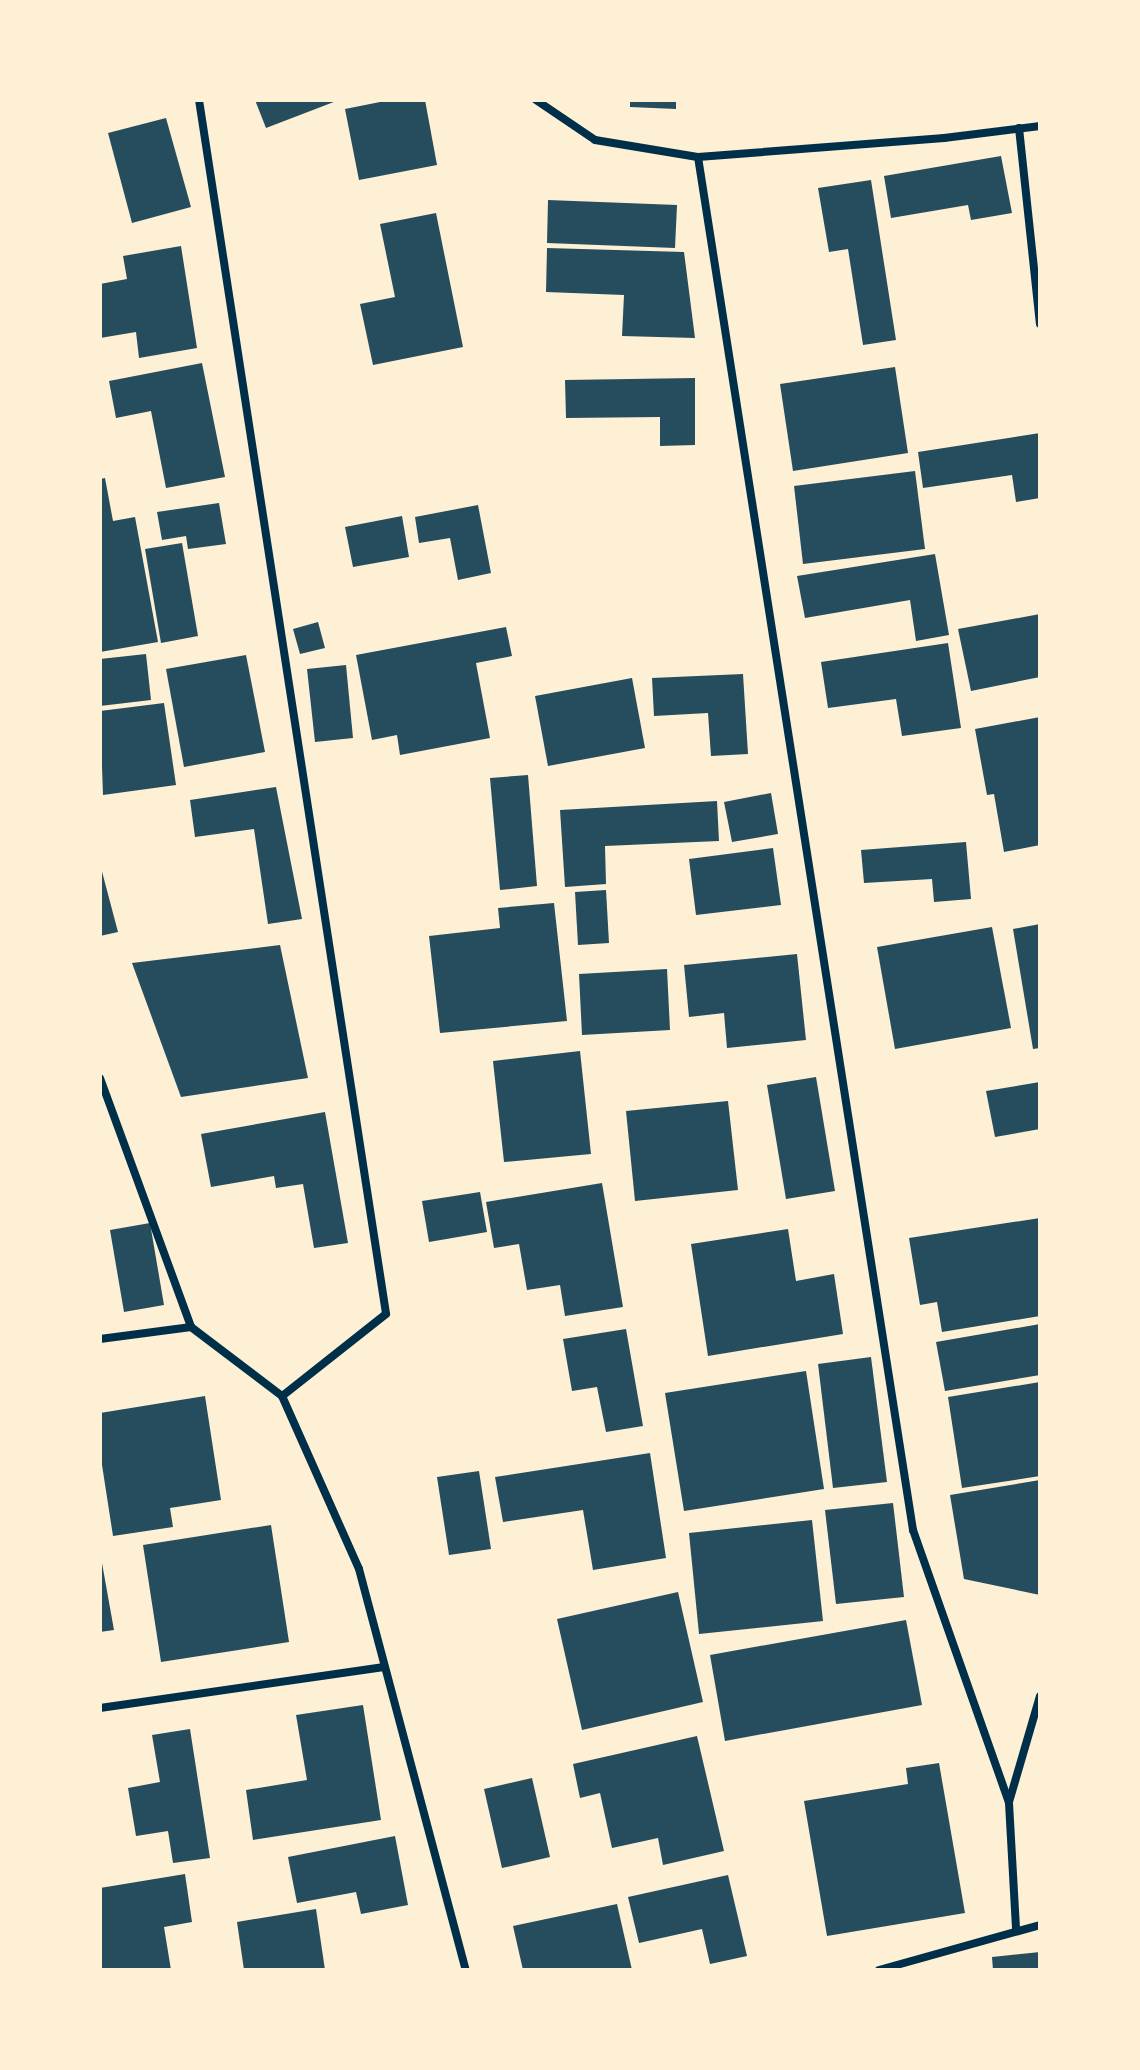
<!DOCTYPE html>
<html>
<head>
<meta charset="utf-8">
<style>
  body { margin:0 }
  #map { position:relative; width:1140px; height:2070px; overflow:hidden; background:#fdf0d5; font-family:Karla,sans-serif }
  div>[style] { position:absolute }
  [style*='--x'] { left:calc(var(--x)*1px); top:calc(var(--y)*1px); width:calc(var(--w)*1px); rotate:calc(var(--a)*1deg) }
  .building>* { inset:0; background:#264d5e }
  .minor>* { height:8px; margin:-4px; padding:0 4px; transform-origin:4px; border-radius:4px; background:#003049 }
  span { translate:-50% -50%; white-space:nowrap; text-align:center; line-height:1.15; -webkit-text-stroke:8px #fdf0d5; paint-order:stroke }
  .frame { position:absolute; inset:0; border:102px solid #fdf0d5; pointer-events:none }
</style>
</head>
<body>
<div id="map">
  <div class="building">
    <i style="clip-path:polygon(255px 100px,339px 100px,266px 128px)"></i>
    <i style="clip-path:polygon(390px 100px,425px 100px,437px 165px,359px 180px,345px 109px)"></i>
    <i style="clip-path:polygon(630px 100px,676px 100px,676px 109px,630px 107px)"></i>
    <i style="clip-path:polygon(166px 118px,191px 207px,132px 223px,108px 133px)"></i>
    <i style="clip-path:polygon(1001px 156px,1012px 213px,971px 220px,968px 205px,891px 218px,884px 176px)"></i>
    <i style="clip-path:polygon(871px 180px,896px 340px,863px 345px,848px 249px,829px 252px,818px 188px)"></i>
    <i style="clip-path:polygon(548px 200px,677px 205px,675px 248px,547px 243px)"></i>
    <i style="clip-path:polygon(436px 213px,463px 347px,373px 365px,360px 304px,395px 297px,380px 224px)"></i>
    <i style="clip-path:polygon(181px 246px,197px 348px,139px 358px,136px 332px,100px 338px,100px 284px,127px 279px,123px 256px)"></i>
    <i style="clip-path:polygon(547px 248px,684px 252px,695px 338px,622px 336px,624px 295px,546px 292px)"></i>
    <i style="clip-path:polygon(202px 363px,225px 477px,166px 488px,151px 411px,116px 418px,109px 381px)"></i>
    <i style="clip-path:polygon(895px 367px,908px 453px,793px 471px,780px 384px)"></i>
    <i style="clip-path:polygon(695px 378px,695px 445px,660px 446px,660px 417px,566px 418px,565px 380px)"></i>
    <i style="clip-path:polygon(1040px 433px,1040px 498px,1016px 502px,1012px 475px,923px 488px,918px 452px)"></i>
    <i style="clip-path:polygon(915px 471px,925px 549px,803px 564px,794px 486px)"></i>
    <i style="clip-path:polygon(105px 478px,113px 521px,135px 517px,158px 642px,100px 652px,100px 479px)"></i>
    <i style="clip-path:polygon(219px 503px,226px 544px,188px 549px,186px 536px,162px 540px,157px 512px)"></i>
    <i style="clip-path:polygon(478px 505px,491px 573px,458px 580px,450px 538px,419px 543px,415px 517px)"></i>
    <i style="clip-path:polygon(402px 516px,409px 557px,353px 567px,345px 527px)"></i>
    <i style="clip-path:polygon(182px 543px,198px 636px,161px 643px,145px 549px)"></i>
    <i style="clip-path:polygon(935px 554px,949px 635px,916px 641px,910px 600px,805px 618px,797px 576px)"></i>
    <i style="clip-path:polygon(1040px 614px,1040px 677px,971px 691px,958px 629px)"></i>
    <i style="clip-path:polygon(318px 622px,325px 648px,300px 654px,293px 629px)"></i>
    <i style="clip-path:polygon(506px 627px,512px 656px,476px 663px,490px 738px,400px 755px,397px 735px,372px 740px,356px 655px)"></i>
    <i style="clip-path:polygon(948px 643px,961px 728px,902px 736px,896px 699px,828px 708px,821px 662px)"></i>
    <i style="clip-path:polygon(146px 654px,151px 700px,100px 706px,100px 659px)"></i>
    <i style="clip-path:polygon(246px 655px,265px 752px,184px 767px,166px 669px)"></i>
    <i style="clip-path:polygon(346px 665px,353px 738px,315px 742px,307px 669px)"></i>
    <i style="clip-path:polygon(743px 674px,748px 754px,711px 756px,708px 713px,654px 716px,652px 678px)"></i>
    <i style="clip-path:polygon(632px 678px,645px 748px,548px 766px,535px 696px)"></i>
    <i style="clip-path:polygon(164px 703px,176px 785px,103px 795px,100px 711px)"></i>
    <i style="clip-path:polygon(1040px 717px,1040px 845px,1004px 852px,994px 794px,987px 795px,975px 729px)"></i>
    <i style="clip-path:polygon(528px 775px,537px 886px,500px 890px,490px 778px)"></i>
    <i style="clip-path:polygon(276px 787px,302px 919px,268px 924px,254px 829px,195px 837px,190px 800px)"></i>
    <i style="clip-path:polygon(771px 793px,778px 834px,732px 842px,724px 802px)"></i>
    <i style="clip-path:polygon(717px 801px,719px 841px,605px 846px,606px 884px,565px 887px,560px 810px)"></i>
    <i style="clip-path:polygon(966px 842px,971px 899px,934px 902px,932px 879px,864px 883px,861px 850px)"></i>
    <i style="clip-path:polygon(773px 848px,781px 905px,696px 915px,689px 859px)"></i>
    <i style="clip-path:polygon(100px 864px,118px 932px,100px 936px)"></i>
    <i style="clip-path:polygon(606px 890px,609px 943px,578px 945px,575px 892px)"></i>
    <i style="clip-path:polygon(554px 903px,567px 1021px,440px 1033px,429px 936px,500px 928px,498px 908px)"></i>
    <i style="clip-path:polygon(1040px 924px,1040px 1048px,1033px 1049px,1013px 929px)"></i>
    <i style="clip-path:polygon(992px 927px,1011px 1028px,895px 1049px,877px 947px)"></i>
    <i style="clip-path:polygon(280px 945px,308px 1078px,181px 1097px,132px 963px)"></i>
    <i style="clip-path:polygon(797px 954px,806px 1040px,727px 1048px,724px 1013px,689px 1017px,684px 965px)"></i>
    <i style="clip-path:polygon(667px 969px,670px 1030px,582px 1035px,579px 974px)"></i>
    <i style="clip-path:polygon(580px 1051px,591px 1154px,504px 1162px,493px 1061px)"></i>
    <i style="clip-path:polygon(816px 1077px,835px 1191px,786px 1199px,767px 1085px)"></i>
    <i style="clip-path:polygon(1040px 1082px,1040px 1129px,995px 1137px,986px 1091px)"></i>
    <i style="clip-path:polygon(728px 1101px,738px 1190px,635px 1201px,626px 1111px)"></i>
    <i style="clip-path:polygon(325px 1112px,348px 1243px,314px 1248px,303px 1184px,276px 1188px,274px 1176px,211px 1187px,201px 1134px)"></i>
    <i style="clip-path:polygon(602px 1183px,623px 1307px,565px 1316px,560px 1285px,527px 1290px,519px 1244px,494px 1248px,486px 1202px)"></i>
    <i style="clip-path:polygon(480px 1192px,487px 1232px,429px 1242px,422px 1201px)"></i>
    <i style="clip-path:polygon(1040px 1218px,1040px 1316px,942px 1332px,937px 1302px,920px 1305px,909px 1238px)"></i>
    <i style="clip-path:polygon(150px 1223px,164px 1305px,124px 1312px,110px 1230px)"></i>
    <i style="clip-path:polygon(788px 1229px,796px 1281px,834px 1274px,843px 1334px,708px 1356px,691px 1244px)"></i>
    <i style="clip-path:polygon(1040px 1324px,1040px 1375px,945px 1391px,936px 1342px)"></i>
    <i style="clip-path:polygon(626px 1329px,643px 1426px,606px 1432px,597px 1387px,572px 1391px,563px 1339px)"></i>
    <i style="clip-path:polygon(871px 1357px,887px 1482px,833px 1488px,818px 1364px)"></i>
    <i style="clip-path:polygon(806px 1371px,824px 1489px,684px 1511px,665px 1393px)"></i>
    <i style="clip-path:polygon(1040px 1382px,1040px 1476px,962px 1488px,948px 1397px)"></i>
    <i style="clip-path:polygon(205px 1396px,221px 1500px,170px 1508px,173px 1527px,113px 1536px,100px 1452px,100px 1413px)"></i>
    <i style="clip-path:polygon(650px 1453px,666px 1558px,593px 1570px,583px 1510px,503px 1522px,495px 1477px)"></i>
    <i style="clip-path:polygon(479px 1471px,491px 1549px,449px 1555px,437px 1477px)"></i>
    <i style="clip-path:polygon(1040px 1480px,1040px 1595px,964px 1579px,950px 1495px)"></i>
    <i style="clip-path:polygon(893px 1503px,904px 1597px,836px 1604px,825px 1510px)"></i>
    <i style="clip-path:polygon(812px 1520px,823px 1621px,699px 1634px,689px 1533px)"></i>
    <i style="clip-path:polygon(271px 1525px,289px 1642px,161px 1662px,143px 1545px)"></i>
    <i style="clip-path:polygon(100px 1552px,114px 1630px,100px 1632px)"></i>
    <i style="clip-path:polygon(678px 1592px,703px 1702px,582px 1730px,557px 1619px)"></i>
    <i style="clip-path:polygon(906px 1620px,922px 1705px,725px 1741px,710px 1655px)"></i>
    <i style="clip-path:polygon(363px 1705px,381px 1820px,253px 1840px,246px 1790px,307px 1780px,296px 1715px)"></i>
    <i style="clip-path:polygon(190px 1729px,210px 1858px,173px 1863px,168px 1831px,136px 1836px,128px 1788px,160px 1782px,152px 1735px)"></i>
    <i style="clip-path:polygon(697px 1736px,724px 1851px,663px 1865px,658px 1838px,612px 1848px,600px 1793px,580px 1798px,573px 1764px)"></i>
    <i style="clip-path:polygon(939px 1763px,965px 1913px,827px 1936px,804px 1801px,908px 1784px,906px 1768px)"></i>
    <i style="clip-path:polygon(532px 1778px,550px 1857px,502px 1868px,484px 1789px)"></i>
    <i style="clip-path:polygon(395px 1836px,408px 1905px,361px 1914px,356px 1892px,297px 1903px,288px 1857px)"></i>
    <i style="clip-path:polygon(185px 1874px,192px 1922px,164px 1927px,171px 1970px,100px 1970px,100px 1888px)"></i>
    <i style="clip-path:polygon(728px 1875px,747px 1956px,710px 1964px,702px 1929px,639px 1943px,628px 1897px)"></i>
    <i style="clip-path:polygon(617px 1904px,632px 1970px,523px 1970px,513px 1926px)"></i>
    <i style="clip-path:polygon(316px 1909px,325px 1970px,244px 1970px,237px 1922px)"></i>
    <i style="clip-path:polygon(1040px 1952px,1040px 1970px,993px 1970px,992px 1957px)"></i>
  </div>
  <div class="minor">
    <i style="--x:199;--y:100;--w:1228;--a:81.24"></i>
    <i style="--x:386;--y:1314;--w:132;--a:141.7"></i>
    <i style="--x:536;--y:100;--w:71;--a:34.1"></i>
    <i style="--x:595;--y:140;--w:104;--a:9.4"></i>
    <i style="--x:698;--y:157;--w:247;--a:-4.4"></i>
    <i style="--x:944;--y:138;--w:97;--a:-7.1"></i>
    <i style="--x:1019;--y:128;--w:197;--a:83.9"></i>
    <i style="--x:698;--y:157;--w:1390;--a:81.1"></i>
    <i style="--x:913;--y:1530;--w:289;--a:70.6"></i>
    <i style="--x:1009;--y:1803;--w:126;--a:86.8"></i>
    <i style="--x:100;--y:1078;--w:265;--a:69.9"></i>
    <i style="--x:191;--y:1327;--w:114;--a:37.2"></i>
    <i style="--x:282;--y:1396;--w:189;--a:66"></i>
    <i style="--x:359;--y:1569;--w:415;--a:75.1"></i>
    <i style="--x:100;--y:1339;--w:92;--a:-7.5"></i>
    <i style="--x:100;--y:1708;--w:287;--a:-8.2"></i>
    <i style="--x:1009;--y:1802;--w:110;--a:-73.7"></i>
    <i style="--x:879;--y:1970;--w:167;--a:-15.6"></i>
  </div>
  <div class="frame"></div>
</div>
</body>
</html>
